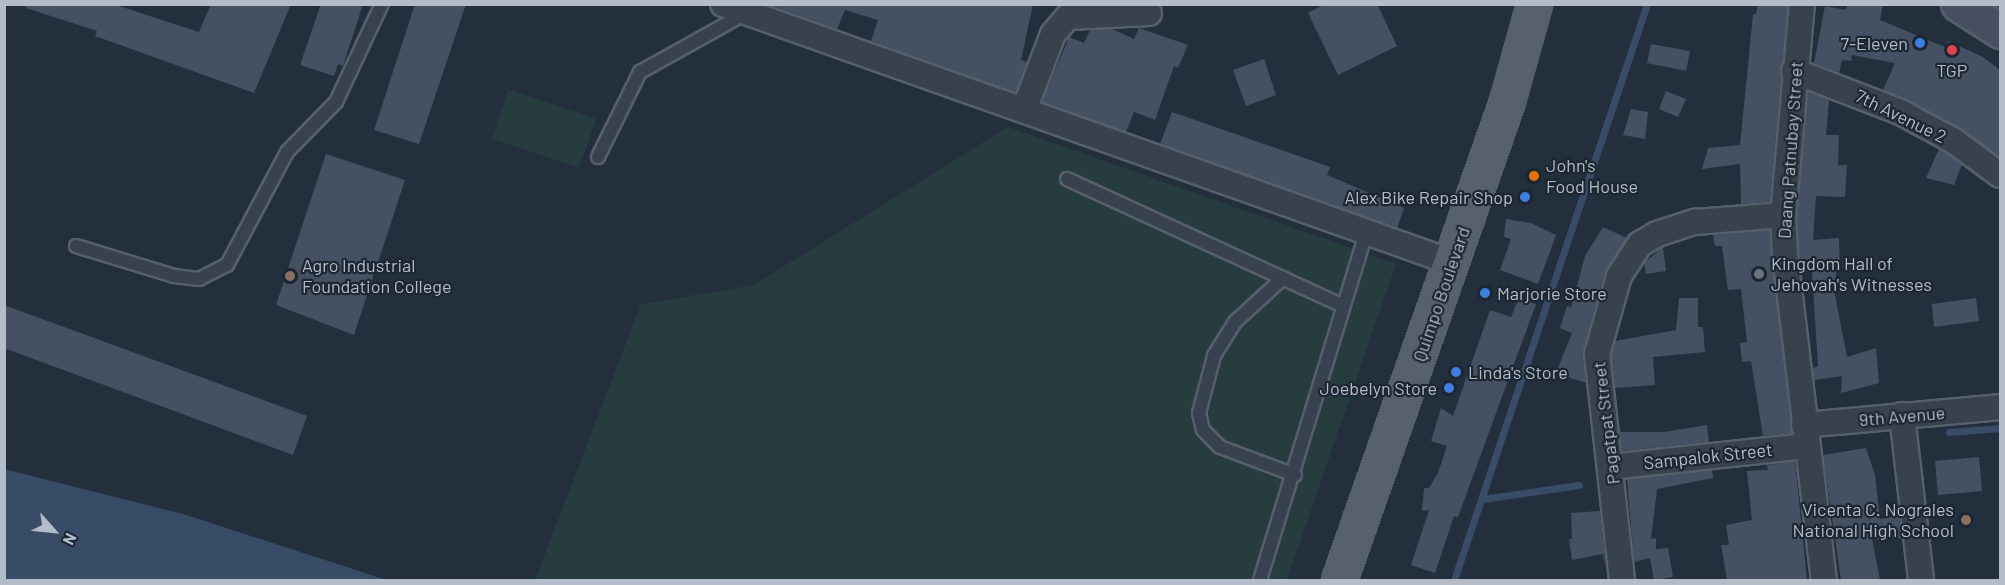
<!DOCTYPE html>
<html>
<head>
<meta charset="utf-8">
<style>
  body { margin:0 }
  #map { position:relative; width:2005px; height:585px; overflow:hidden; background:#242f3e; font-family:Barlow,sans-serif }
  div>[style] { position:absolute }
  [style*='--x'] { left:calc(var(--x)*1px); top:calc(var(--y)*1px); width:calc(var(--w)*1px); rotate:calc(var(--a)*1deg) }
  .green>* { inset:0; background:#263c3f }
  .water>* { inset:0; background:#394c67 }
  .stream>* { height:7px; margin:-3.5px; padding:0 3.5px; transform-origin:3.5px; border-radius:3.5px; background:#394c67 }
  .building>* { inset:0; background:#455162 }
  .roads { filter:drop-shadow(2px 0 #565f6c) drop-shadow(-2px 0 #565f6c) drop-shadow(0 2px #565f6c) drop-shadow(0 -2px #565f6c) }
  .service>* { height:12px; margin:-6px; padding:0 6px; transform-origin:6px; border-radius:6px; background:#38414e }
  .minor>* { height:24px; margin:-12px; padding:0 12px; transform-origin:12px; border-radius:12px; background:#38414e }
  .secondary>* { height:33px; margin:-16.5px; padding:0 16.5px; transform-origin:16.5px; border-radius:16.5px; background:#465061 }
  .primary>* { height:33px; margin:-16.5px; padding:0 16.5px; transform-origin:16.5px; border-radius:16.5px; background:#56606e }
  .dots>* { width:16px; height:16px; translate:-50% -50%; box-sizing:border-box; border:3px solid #1d2633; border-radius:50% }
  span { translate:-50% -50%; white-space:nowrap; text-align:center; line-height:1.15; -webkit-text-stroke:4.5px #1d2633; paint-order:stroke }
  .poi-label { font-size:18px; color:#b4bcc9 }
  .right { translate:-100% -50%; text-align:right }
  .left { translate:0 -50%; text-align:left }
  .street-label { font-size:18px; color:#b4bcc9 }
  .frame { position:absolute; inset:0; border:6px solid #b4bcc9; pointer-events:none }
  .north { position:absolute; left:24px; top:501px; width:60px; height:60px; -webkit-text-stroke:4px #1d2633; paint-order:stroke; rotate:117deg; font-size:16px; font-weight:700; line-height:24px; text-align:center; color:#b4bcc9 }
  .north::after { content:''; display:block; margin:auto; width:21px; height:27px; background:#b4bcc9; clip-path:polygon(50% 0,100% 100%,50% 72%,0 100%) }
</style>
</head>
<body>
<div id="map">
  <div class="green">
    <i style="clip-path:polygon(508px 89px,596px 119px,579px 168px,492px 139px)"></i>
    <i style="clip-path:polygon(1008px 127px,1396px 264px,1287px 580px,535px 580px,641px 304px,754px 285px)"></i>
  </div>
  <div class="water">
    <i style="clip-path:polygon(4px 469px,186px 515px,387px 580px,5px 580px)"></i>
  </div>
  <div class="stream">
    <i style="--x:1949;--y:432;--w:51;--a:-4.5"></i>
    <i style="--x:1482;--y:499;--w:98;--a:-8.2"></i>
    <i style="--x:1454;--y:580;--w:607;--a:-71.48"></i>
  </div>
  <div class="building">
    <i style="clip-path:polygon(26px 4px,113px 4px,199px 32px,211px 4px,291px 4px,254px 93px,95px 36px,97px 31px,26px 8px)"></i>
    <i style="clip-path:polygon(321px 4px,363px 4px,343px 66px,338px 64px,334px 76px,300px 65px)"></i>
    <i style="clip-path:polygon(415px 4px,466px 4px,419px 144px,374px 130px)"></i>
    <i style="clip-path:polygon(767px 4px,1033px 4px,1021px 60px,1027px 62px,1015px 93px,871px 41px,878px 20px,845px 10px,837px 29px)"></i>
    <i style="clip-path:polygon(1325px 4px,1377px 4px,1397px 46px,1338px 75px,1308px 13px)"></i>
    <i style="clip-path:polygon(1758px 4px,1788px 4px,1770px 202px,1741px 204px,1740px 164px,1702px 169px,1708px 148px,1740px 145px,1753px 14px,1756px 14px)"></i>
    <i style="clip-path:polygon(1847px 4px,1883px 4px,1880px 20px,1945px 47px,1948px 41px,1983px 57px,2001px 71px,2001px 158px,1961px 129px,1883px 90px,1895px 63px,1852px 55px,1851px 61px,1842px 60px,1839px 73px,1814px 63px,1825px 6px,1846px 10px)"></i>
    <i style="clip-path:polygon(1139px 28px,1188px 45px,1178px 68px,1174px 66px,1155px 120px,1134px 112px,1126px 132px,1042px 102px,1069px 37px,1084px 43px,1090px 30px,1112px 29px,1134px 39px)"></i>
    <i style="clip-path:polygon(1651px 44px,1690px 51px,1686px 71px,1647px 63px)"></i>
    <i style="clip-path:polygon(1264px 59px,1276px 95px,1246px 106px,1233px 70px)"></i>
    <i style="clip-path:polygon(1666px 91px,1686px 99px,1678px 117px,1659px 109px)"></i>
    <i style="clip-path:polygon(1808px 92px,1829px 100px,1826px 135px,1839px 135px,1838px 165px,1847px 165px,1845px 197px,1816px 196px,1813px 240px,1839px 238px,1840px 269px,1836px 269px,1835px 295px,1847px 357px,1876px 348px,1879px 383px,1841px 393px,1842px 376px,1814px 380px,1813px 368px,1818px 366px,1812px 271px,1802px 272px,1799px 253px,1797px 215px)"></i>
    <i style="clip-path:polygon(1631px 109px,1648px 112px,1645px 139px,1623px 135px)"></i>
    <i style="clip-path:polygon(1172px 112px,1330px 167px,1327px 175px,1404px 208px,1397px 228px,1160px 144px)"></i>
    <i style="clip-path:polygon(1939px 149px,1962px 164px,1954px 185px,1926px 178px)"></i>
    <i style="clip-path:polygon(326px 154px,405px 180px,354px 335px,276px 305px)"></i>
    <i style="clip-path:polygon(1506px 219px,1531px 223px,1556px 235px,1538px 284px,1500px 270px,1511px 239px,1504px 237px)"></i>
    <i style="clip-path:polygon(1603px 227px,1627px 238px,1605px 272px,1583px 351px,1586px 383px,1556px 373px,1572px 333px,1560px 328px,1567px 306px,1571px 308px,1585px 256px)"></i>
    <i style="clip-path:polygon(1770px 230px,1792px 433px,1763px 436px,1751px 361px,1742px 362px,1740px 343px,1747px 342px,1741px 289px,1728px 290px,1722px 246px,1715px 246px,1713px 235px)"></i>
    <i style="clip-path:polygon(1663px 247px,1666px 271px,1646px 274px,1644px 263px)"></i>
    <i style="clip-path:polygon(1519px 298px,1536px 304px,1458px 517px,1454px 516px,1435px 573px,1411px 565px,1429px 510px,1422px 511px,1424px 488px,1429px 488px,1438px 473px,1447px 446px,1431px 441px,1441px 408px,1453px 416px,1490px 310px,1511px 317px)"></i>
    <i style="clip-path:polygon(1679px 298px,1698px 298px,1698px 327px,1703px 327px,1705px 352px,1653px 357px,1655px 385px,1615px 388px,1611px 355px,1615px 341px,1676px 330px)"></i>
    <i style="clip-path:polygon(1976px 298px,1979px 321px,1934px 327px,1932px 304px)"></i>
    <i style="clip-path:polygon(4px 305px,307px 416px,293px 455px,4px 348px)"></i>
    <i style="clip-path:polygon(1707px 425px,1709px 442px,1622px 451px,1620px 432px,1664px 432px)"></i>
    <i style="clip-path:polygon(1866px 448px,1875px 475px,1880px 519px,1899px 516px,1902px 538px,1872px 539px,1880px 580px,1841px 580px,1823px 455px)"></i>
    <i style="clip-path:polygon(1979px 457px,1982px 491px,1938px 495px,1935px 461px)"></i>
    <i style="clip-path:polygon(1795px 461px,1807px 580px,1727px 580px,1721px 545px,1729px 545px,1726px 525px,1752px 520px,1747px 471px,1768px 470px,1767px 465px)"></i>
    <i style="clip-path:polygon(1712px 470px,1713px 478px,1657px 489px,1651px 539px,1656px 538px,1656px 549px,1668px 548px,1673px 577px,1654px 580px,1650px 558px,1634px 562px,1627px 479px)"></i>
    <i style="clip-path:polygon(1600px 511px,1606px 569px,1603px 554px,1572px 560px,1569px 539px,1572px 539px,1571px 513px)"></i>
  </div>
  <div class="roads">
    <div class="service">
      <i style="--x:598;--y:157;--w:95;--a:-63.7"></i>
      <i style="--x:640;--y:72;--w:121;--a:-29.1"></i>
      <i style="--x:1067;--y:179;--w:304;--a:24.7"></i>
      <i style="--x:76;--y:246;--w:102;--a:17"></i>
      <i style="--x:174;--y:276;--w:25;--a:7"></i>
      <i style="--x:199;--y:279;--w:31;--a:-27"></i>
      <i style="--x:227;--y:265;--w:128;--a:-62"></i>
      <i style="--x:287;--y:152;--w:70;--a:-45.6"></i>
      <i style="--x:336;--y:102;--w:108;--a:-64.9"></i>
      <i style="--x:1283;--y:278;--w:65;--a:137.5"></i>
      <i style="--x:1235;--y:322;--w:40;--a:122"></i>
      <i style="--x:1214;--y:356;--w:59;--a:104.7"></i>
      <i style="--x:1199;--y:413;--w:17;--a:77"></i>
      <i style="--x:1203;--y:430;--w:24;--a:45"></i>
      <i style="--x:1220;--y:447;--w:80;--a:20.5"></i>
      <i style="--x:1260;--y:580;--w:365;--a:-73"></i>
    </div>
    <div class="minor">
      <i style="--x:723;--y:4;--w:772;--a:19.51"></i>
      <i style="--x:1802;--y:4;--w:212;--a:95.1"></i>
      <i style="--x:1783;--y:215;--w:39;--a:87"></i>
      <i style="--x:1785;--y:254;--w:328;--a:83.2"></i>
      <i style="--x:1794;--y:71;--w:114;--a:21.1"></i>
      <i style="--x:1900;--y:112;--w:61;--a:28.2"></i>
      <i style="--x:1954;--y:141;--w:57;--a:36.5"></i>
      <i style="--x:1024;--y:110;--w:81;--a:-69.1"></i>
      <i style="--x:1053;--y:34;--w:23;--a:-49"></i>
      <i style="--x:1068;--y:17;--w:81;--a:-2.8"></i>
      <i style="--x:1902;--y:415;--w:166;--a:83.4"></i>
      <i style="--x:1804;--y:425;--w:197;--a:-5.2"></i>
      <i style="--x:1610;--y:467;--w:197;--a:-6.1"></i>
      <i style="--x:1622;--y:580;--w:227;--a:-96.3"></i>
      <i style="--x:1597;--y:354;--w:81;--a:-74.2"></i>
      <i style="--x:1619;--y:276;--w:38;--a:-57"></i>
      <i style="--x:1640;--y:244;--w:20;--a:-30"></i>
      <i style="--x:1657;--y:234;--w:40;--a:-18"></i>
      <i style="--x:1695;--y:222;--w:88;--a:-4.5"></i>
    </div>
    <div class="secondary">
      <i style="--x:1958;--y:4;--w:50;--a:32.7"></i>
    </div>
    <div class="primary">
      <i style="--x:1339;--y:580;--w:508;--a:-70.67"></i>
      <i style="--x:1507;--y:101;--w:101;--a:-74.4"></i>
    </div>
  </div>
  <div class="dots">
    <i style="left:1920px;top:43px;background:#3f7fe0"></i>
    <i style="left:1952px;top:50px;background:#e0444e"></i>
    <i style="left:1534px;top:176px;background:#e8710a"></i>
    <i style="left:1525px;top:197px;background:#3f7fe0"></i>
    <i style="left:1759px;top:274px;background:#6b7280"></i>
    <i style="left:290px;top:276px;background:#8d6e63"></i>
    <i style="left:1485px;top:293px;background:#3f7fe0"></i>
    <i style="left:1456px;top:372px;background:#3f7fe0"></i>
    <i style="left:1449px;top:388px;background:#3f7fe0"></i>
    <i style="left:1966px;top:520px;background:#8d6e63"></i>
  </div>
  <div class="poi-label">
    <span class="right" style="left:1908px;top:43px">7-Eleven</span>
    <span style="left:1952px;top:70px">TGP</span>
    <span class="left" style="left:1546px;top:176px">John's<br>Food House</span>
    <span class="right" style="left:1513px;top:197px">Alex Bike Repair Shop</span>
    <span class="left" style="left:1771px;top:274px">Kingdom Hall of<br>Jehovah's Witnesses</span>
    <span class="left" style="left:302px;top:276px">Agro Industrial<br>Foundation College</span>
    <span class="left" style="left:1497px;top:293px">Marjorie Store</span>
    <span class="left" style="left:1468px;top:372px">Linda's Store</span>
    <span class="right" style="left:1437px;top:388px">Joebelyn Store</span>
    <span class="right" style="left:1954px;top:520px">Vicenta C. Nograles<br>National High School</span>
  </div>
  <div class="street-label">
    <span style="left:1901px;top:116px;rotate:26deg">7th Avenue 2</span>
    <span style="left:1790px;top:150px;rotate:-86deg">Daang Patnubay Street</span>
    <span style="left:1441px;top:294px;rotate:-71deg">Quimpo Boulevard</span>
    <span style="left:1902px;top:416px;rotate:-5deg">9th Avenue</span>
    <span style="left:1606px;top:423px;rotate:-97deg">Pagatpat Street</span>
    <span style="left:1708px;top:456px;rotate:-6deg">Sampalok Street</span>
  </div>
  <div class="frame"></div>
  <div class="north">N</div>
</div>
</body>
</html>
